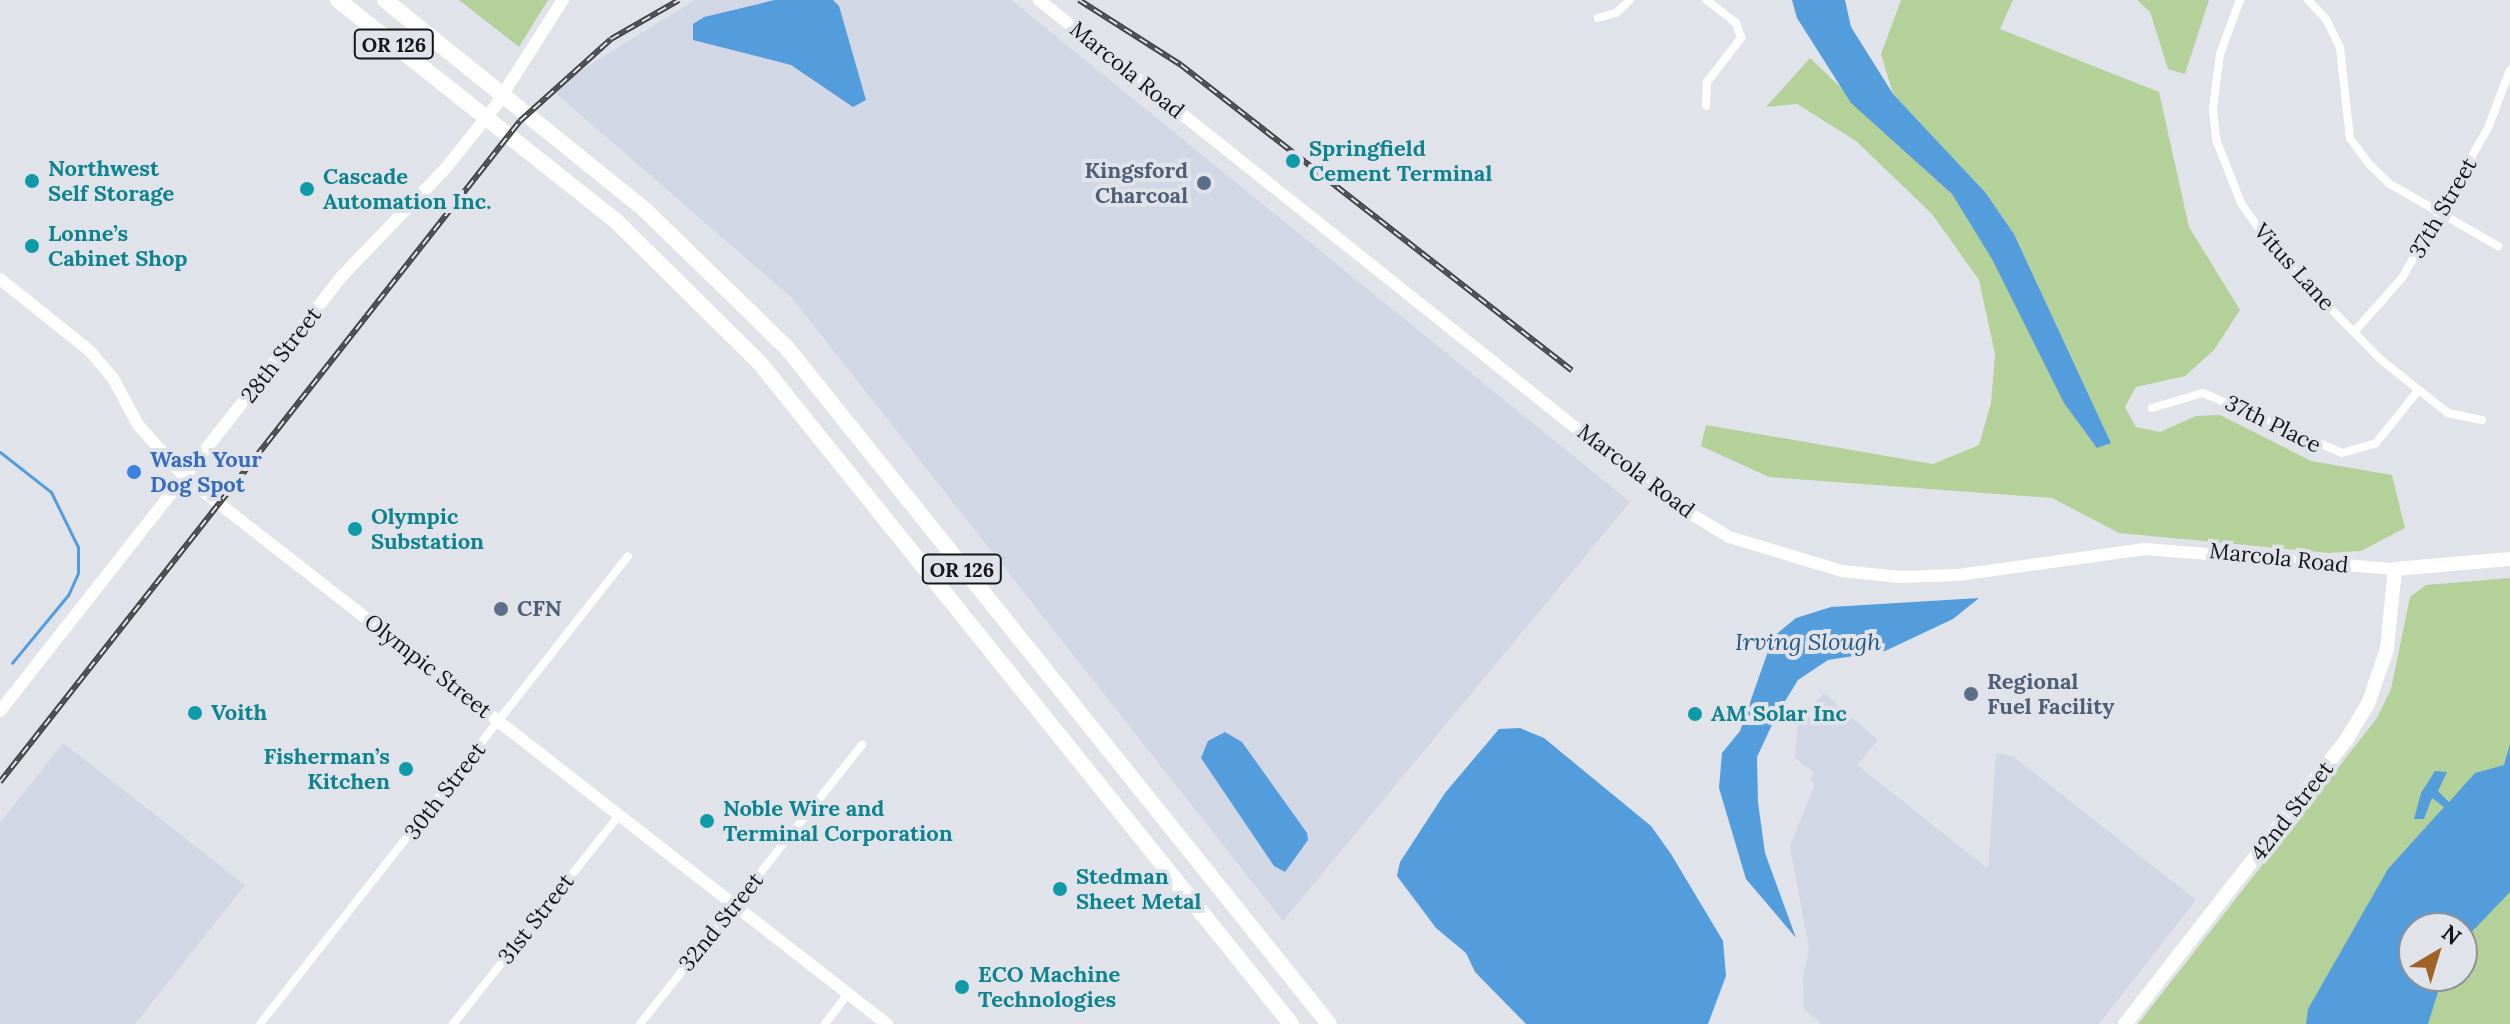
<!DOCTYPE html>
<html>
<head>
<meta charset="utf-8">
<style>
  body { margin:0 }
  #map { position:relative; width:2510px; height:1024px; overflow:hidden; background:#e1e3ea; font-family:Lora,serif }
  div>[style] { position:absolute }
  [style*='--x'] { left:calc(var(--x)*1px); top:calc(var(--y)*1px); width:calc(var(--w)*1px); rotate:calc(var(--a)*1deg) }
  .built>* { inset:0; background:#d1d7e4 }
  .green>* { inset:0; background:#b5d19a }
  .water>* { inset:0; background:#549ddc }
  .stream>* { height:3px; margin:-1.5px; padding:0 1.5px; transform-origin:1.5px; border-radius:1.5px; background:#549ddc }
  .street>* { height:8px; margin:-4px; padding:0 4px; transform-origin:4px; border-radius:4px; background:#fff }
  .secondary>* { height:12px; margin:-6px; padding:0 6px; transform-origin:6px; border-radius:6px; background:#fff }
  .primary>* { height:14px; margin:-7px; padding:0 7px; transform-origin:7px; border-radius:7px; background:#fff }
  .highway>* { height:16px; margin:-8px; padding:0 8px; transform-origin:8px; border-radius:8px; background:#fff }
  .rail>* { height:6px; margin-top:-3px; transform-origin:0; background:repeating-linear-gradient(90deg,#e1e3ea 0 9px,#434447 0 18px); box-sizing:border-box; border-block:2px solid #434447 }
  .dots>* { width:22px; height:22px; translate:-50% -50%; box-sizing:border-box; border:4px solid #e1e3ea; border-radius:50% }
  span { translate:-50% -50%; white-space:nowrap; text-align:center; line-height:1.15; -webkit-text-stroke:8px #e1e3ea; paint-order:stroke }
  .shield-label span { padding:2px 6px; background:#e1e3ea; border:2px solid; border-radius:6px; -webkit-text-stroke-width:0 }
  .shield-label { font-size:20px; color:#151618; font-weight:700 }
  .street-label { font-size:22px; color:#151618 }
  .culture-label { font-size:22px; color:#0d838f; font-weight:700 }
  .left { translate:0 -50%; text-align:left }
  .right { translate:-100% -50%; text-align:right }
  .service-label { font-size:22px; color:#4e5e75; font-weight:700 }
  .shop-label { font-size:22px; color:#366cbe; font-weight:700 }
  .water-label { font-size:24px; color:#255883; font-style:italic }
  .north { position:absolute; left:2398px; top:912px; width:80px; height:80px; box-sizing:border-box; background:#e1e3ea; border:2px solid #8f9196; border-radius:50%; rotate:38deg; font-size:22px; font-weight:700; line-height:32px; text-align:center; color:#151618 }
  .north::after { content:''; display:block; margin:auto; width:28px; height:36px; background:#a06327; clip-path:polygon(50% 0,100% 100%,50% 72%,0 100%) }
</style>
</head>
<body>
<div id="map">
  <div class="built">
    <i style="clip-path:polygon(695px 0,1011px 0,1630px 502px,1283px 921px,792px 298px,551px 89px)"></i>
    <i style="clip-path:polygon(1824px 693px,1878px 740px,1857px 765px,1988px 869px,1996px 753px,2014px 757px,2196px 900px,2099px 1024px,1822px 1024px,1804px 1009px,1803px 977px,1809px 949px,1790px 846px,1815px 784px,1810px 779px,1814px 773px,1795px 758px,1798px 720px)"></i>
    <i style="clip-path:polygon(63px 743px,245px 885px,135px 1024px,0 1024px,0 823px)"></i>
  </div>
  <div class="green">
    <i style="clip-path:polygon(459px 0,548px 0,519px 47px)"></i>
    <i style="clip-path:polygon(1901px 0,2013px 0,2000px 29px,2159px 92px,2189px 227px,2240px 310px,2214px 350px,2185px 376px,2136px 387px,2125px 407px,2136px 427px,2160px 432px,2196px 416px,2220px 415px,2311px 461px,2392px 475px,2405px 528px,2361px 551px,2329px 553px,2119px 533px,2052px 498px,1769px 477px,1701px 446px,1706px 425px,1933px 464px,1979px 445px,1991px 403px,1995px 354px,1979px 280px,1932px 214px,1856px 141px,1797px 104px,1766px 107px,1810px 58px,1952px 194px,2111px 443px,2014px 234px,1985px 192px,1893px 94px,1881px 54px)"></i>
    <i style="clip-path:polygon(2137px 0,2209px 0,2185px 74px,2168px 69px,2150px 12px)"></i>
    <i style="clip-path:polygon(evenodd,2510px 578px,2510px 1024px,2138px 1024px,2377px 718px,2391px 689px,2410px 597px,2426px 585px,2510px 578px,2414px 928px,2462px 928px,2462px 976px,2414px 976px,2414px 928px)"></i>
  </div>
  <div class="water">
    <i style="clip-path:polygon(775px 0,833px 0,839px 6px,866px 100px,853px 107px,791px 65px,693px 40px,693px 24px,704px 17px)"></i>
    <i style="clip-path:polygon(1792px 0,1845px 0,1851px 27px,1893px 94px,1985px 192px,2014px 234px,2111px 443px,2097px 448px,2064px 403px,1992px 259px,1952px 194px,1851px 103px,1797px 18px)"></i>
    <i style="clip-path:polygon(1979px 598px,1953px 619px,1885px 651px,1828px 660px,1798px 680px,1777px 714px,1757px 757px,1758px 802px,1765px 853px,1796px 938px,1746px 879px,1719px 788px,1722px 753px,1740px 731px,1773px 637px,1796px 618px,1831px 607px)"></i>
    <i style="clip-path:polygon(1520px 728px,1544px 738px,1651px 826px,1671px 854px,1723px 941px,1726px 976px,1708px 1024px,1526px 1024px,1475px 972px,1466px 953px,1436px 928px,1397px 876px,1400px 862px,1445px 793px,1499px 729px)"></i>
    <i style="clip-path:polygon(1225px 732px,1242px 742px,1307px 833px,1308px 840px,1285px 872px,1274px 866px,1201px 758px,1208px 741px)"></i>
    <i style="clip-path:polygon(2510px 744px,2510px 892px,2462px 942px,2462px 928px,2414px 928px,2414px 976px,2443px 976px,2428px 1024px,2306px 1024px,2308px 1009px,2388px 869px,2444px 807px,2432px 798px,2424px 819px,2414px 819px,2421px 793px,2435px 771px,2447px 772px,2438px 791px,2449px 802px,2475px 773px,2504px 765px)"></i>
  </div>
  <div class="stream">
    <i style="--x:0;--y:452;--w:65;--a:38.1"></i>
    <i style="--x:51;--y:492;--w:61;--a:63.9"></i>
    <i style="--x:78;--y:547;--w:26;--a:90"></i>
    <i style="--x:78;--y:573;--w:24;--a:114"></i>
    <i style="--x:68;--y:595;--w:88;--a:129.5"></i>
  </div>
  <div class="street">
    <i style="--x:2240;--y:0;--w:58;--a:110.3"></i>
    <i style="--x:2220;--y:54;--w:55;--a:97.3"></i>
    <i style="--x:2213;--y:109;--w:30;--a:84"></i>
    <i style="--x:2216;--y:139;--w:69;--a:68.7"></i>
    <i style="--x:2241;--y:203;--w:61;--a:55"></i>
    <i style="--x:2276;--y:253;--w:148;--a:45.5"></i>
    <i style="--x:2380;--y:359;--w:87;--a:38.5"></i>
    <i style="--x:2448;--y:413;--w:35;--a:12"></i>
    <i style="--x:2308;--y:0;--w:26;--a:47"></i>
    <i style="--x:2326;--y:19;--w:32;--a:64"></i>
    <i style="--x:2340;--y:48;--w:91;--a:83.7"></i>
    <i style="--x:2350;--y:138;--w:32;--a:54"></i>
    <i style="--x:2369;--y:164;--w:29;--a:44"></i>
    <i style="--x:2390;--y:184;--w:125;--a:29.9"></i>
    <i style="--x:1598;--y:18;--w:19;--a:-16"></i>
    <i style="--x:1616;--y:13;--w:19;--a:-43"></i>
    <i style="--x:1706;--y:106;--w:24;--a:-88"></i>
    <i style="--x:1707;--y:82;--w:56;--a:-52.3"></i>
    <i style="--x:1741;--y:38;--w:16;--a:-108"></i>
    <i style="--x:1736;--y:23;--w:37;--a:-142"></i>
    <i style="--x:2354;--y:332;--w:72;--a:-48.4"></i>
    <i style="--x:2402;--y:278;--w:173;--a:-60.2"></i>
    <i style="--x:2488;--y:128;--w:62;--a:-69.2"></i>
    <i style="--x:2152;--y:408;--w:53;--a:-16.4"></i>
    <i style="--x:2203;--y:393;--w:151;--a:23.3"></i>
    <i style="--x:2342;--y:453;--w:35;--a:-16"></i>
    <i style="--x:2376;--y:443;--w:67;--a:-51.1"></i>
    <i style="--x:260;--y:1024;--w:595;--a:-51.82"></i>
    <i style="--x:453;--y:1024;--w:267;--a:-51.5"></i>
    <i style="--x:640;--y:1024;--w:357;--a:-51.5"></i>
    <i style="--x:825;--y:1024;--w:38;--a:-53"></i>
  </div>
  <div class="secondary">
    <i style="--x:1039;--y:0;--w:794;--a:38.56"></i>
    <i style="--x:1660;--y:495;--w:81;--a:31.3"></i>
    <i style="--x:1729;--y:537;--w:118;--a:16.7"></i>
    <i style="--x:1842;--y:571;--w:58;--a:5.9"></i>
    <i style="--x:1900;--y:577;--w:58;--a:-2"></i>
    <i style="--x:1958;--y:575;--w:189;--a:-7.9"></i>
    <i style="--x:2145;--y:549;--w:251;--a:4.6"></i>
    <i style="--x:0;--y:279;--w:115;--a:38.7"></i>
    <i style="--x:90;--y:351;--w:35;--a:50"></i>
    <i style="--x:113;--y:378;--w:53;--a:62"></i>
    <i style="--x:138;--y:425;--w:70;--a:47.9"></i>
    <i style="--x:185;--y:477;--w:890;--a:37.93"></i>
    <i style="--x:0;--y:711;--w:553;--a:-51.83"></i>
    <i style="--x:342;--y:276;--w:149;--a:-46.1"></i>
    <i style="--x:445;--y:169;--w:82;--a:-51.4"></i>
    <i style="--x:496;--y:105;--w:125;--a:-57.5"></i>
  </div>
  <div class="primary">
    <i style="--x:2125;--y:1024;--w:360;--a:-52.1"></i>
    <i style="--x:2346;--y:740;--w:42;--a:-58.6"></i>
    <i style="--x:2368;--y:704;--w:58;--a:-70.9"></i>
    <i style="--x:2387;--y:649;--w:80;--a:-84.3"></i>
    <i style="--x:2395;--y:569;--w:115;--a:-5"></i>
  </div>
  <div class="highway">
    <i style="--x:338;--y:0;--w:358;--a:38.5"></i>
    <i style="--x:618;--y:223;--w:198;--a:44.6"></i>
    <i style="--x:759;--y:362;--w:849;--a:51.21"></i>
    <i style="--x:385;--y:0;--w:333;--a:38.9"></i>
    <i style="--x:644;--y:209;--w:199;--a:44.2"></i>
    <i style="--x:787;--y:348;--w:866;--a:51.28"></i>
  </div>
  <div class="rail">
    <i style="--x:1079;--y:0;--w:121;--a:32.5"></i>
    <i style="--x:1181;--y:65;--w:496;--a:38"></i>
    <i style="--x:0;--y:782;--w:841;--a:-51.81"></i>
    <i style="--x:520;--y:121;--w:122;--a:-42"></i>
    <i style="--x:611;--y:39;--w:78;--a:-29.8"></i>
  </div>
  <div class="dots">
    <i style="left:1293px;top:161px;background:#0f9aa8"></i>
    <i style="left:32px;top:181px;background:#0f9aa8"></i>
    <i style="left:1204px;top:183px;background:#5c6f8a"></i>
    <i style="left:307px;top:189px;background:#0f9aa8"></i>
    <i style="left:32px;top:246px;background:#0f9aa8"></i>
    <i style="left:134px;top:472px;background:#3f7fe0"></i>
    <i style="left:355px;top:529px;background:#0f9aa8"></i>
    <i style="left:501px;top:609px;background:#5c6f8a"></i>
    <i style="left:1971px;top:694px;background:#5c6f8a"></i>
    <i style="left:195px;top:713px;background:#0f9aa8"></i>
    <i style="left:1695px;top:714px;background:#0f9aa8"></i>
    <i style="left:406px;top:769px;background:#0f9aa8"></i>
    <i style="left:707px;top:821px;background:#0f9aa8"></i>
    <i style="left:1060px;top:889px;background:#0f9aa8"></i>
    <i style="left:962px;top:987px;background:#0f9aa8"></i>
  </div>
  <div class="shield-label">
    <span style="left:394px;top:44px">OR 126</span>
    <span style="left:962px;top:569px">OR 126</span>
  </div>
  <div class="street-label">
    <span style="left:1127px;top:70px;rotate:39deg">Marcola Road</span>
    <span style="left:2443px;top:208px;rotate:-60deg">37th Street</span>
    <span style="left:2294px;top:267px;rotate:48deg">Vitus Lane</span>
    <span style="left:281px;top:355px;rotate:-52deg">28th Street</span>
    <span style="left:2273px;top:424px;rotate:26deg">37th Place</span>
    <span style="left:1636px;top:471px;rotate:37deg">Marcola Road</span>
    <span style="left:2279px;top:558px;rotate:6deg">Marcola Road</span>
    <span style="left:428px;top:666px;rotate:38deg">Olympic Street</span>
    <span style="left:445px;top:791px;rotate:-52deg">30th Street</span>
    <span style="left:2292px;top:811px;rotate:-52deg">42nd Street</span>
    <span style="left:536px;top:919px;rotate:-52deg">31st Street</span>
    <span style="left:721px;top:922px;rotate:-51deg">32nd Street</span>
  </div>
  <div class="culture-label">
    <span class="left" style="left:1309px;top:161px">Springfield<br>Cement Terminal</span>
    <span class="left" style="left:48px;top:181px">Northwest<br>Self Storage</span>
    <span class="left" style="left:323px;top:189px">Cascade<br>Automation Inc.</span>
    <span class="left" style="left:48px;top:246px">Lonne’s<br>Cabinet Shop</span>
    <span class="left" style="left:371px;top:529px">Olympic<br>Substation</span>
    <span class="left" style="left:211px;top:713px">Voith</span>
    <span class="left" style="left:1711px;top:714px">AM Solar Inc</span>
    <span class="right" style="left:390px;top:769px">Fisherman’s<br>Kitchen</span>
    <span class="left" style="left:723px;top:821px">Noble Wire and<br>Terminal Corporation</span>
    <span class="left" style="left:1076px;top:889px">Stedman<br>Sheet Metal</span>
    <span class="left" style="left:978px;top:987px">ECO Machine<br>Technologies</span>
  </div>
  <div class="service-label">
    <span class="right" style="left:1188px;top:183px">Kingsford<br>Charcoal</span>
    <span class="left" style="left:517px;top:609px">CFN</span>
    <span class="left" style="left:1987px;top:694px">Regional<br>Fuel Facility</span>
  </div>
  <div class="shop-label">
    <span class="left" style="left:150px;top:472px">Wash Your<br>Dog Spot</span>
  </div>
  <div class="water-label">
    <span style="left:1808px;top:642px">Irving Slough</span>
  </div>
  <div class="north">N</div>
</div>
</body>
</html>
